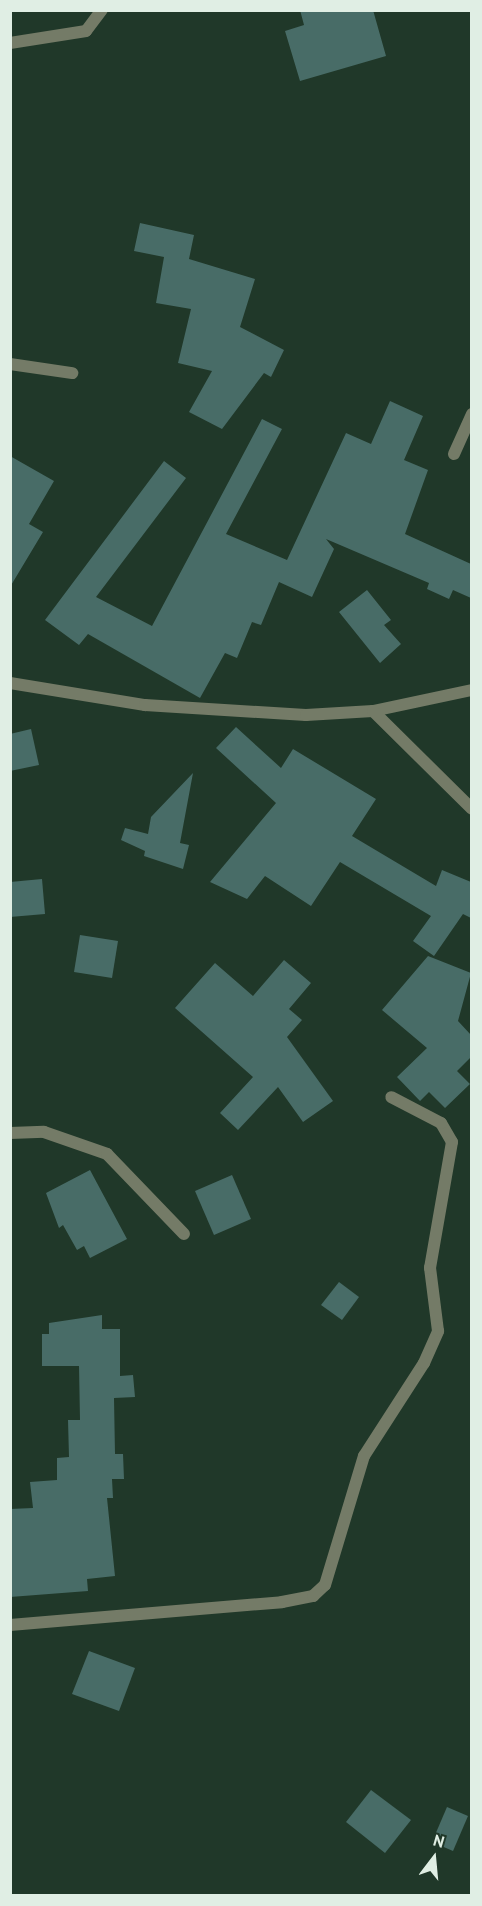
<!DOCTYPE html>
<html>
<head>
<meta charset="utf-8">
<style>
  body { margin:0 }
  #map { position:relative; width:482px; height:1906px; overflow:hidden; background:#203829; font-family:"PT Sans",sans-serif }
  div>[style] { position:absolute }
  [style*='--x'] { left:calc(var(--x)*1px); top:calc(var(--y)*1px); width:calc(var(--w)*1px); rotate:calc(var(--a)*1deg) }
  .building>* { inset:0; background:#486c67 }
  .minor>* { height:12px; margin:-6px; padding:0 6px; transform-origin:6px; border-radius:6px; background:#747b67 }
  span { translate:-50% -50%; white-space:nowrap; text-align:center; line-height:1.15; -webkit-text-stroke:4.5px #203829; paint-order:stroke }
  .frame { position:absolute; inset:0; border:12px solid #e0eee4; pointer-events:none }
  .north { position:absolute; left:404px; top:1828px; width:60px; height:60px; -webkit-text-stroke:4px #203829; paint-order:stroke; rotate:16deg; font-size:16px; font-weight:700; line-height:24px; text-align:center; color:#e0eee4 }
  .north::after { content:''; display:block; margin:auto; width:21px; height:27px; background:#e0eee4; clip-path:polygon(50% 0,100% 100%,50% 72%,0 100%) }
</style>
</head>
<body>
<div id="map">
  <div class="building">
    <i style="clip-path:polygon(300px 10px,373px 10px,386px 56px,300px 81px,285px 31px,304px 25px)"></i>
    <i style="clip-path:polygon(140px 223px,194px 235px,189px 259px,255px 279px,240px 327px,284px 350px,271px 377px,264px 373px,222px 429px,189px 412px,212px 371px,178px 363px,191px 309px,156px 303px,164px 257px,134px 251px)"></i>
    <i style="clip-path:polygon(390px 401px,423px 416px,404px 460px,428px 470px,405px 534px,471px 564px,471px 598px,453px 590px,449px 599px,427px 589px,429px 583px,326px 539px,334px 549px,312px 597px,279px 582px,261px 625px,252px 622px,237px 658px,225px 653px,200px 698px,88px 634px,79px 645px,45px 620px,164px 461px,186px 478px,96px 597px,152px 626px,262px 419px,282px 429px,226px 534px,287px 560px,346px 433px,371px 444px)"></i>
    <i style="clip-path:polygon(10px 456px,54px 481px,29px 524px,43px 532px,10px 587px)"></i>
    <i style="clip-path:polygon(367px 590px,391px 620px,384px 625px,401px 644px,380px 663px,339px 612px)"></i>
    <i style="clip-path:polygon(236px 727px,281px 768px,293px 749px,376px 799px,352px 836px,436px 886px,442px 870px,471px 882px,471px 918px,463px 914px,434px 956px,413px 941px,431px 916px,340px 862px,311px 906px,265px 876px,247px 899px,210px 882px,276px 803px,216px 748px)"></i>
    <i style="clip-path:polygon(31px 729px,39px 765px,10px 771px,10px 734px)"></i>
    <i style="clip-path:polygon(193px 773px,180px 843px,189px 845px,183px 869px,144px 856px,145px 851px,121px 840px,125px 828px,148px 834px,151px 817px)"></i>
    <i style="clip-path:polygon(42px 879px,45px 914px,10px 917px,10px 882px)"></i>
    <i style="clip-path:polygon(80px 935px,118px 941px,112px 978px,74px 972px)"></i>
    <i style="clip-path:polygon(428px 956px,471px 973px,458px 1021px,471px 1035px,471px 1057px,457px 1071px,470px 1084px,445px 1108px,429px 1092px,420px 1101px,397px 1077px,427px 1048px,382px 1010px)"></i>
    <i style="clip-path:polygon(284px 960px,311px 983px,289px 1009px,302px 1020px,287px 1037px,333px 1101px,303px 1122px,278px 1087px,238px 1130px,220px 1113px,253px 1077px,175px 1008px,215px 963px,253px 996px)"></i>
    <i style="clip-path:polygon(90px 1170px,127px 1239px,90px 1258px,84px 1246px,77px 1250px,63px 1225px,59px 1228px,46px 1193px)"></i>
    <i style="clip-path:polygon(232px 1175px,251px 1219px,214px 1235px,195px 1191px)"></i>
    <i style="clip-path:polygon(339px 1282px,359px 1297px,342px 1320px,321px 1305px)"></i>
    <i style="clip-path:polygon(102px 1315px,102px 1329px,120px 1329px,120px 1376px,133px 1375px,135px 1397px,114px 1398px,115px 1454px,123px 1454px,124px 1479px,112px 1479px,113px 1498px,107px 1498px,115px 1576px,87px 1579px,88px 1591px,10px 1597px,10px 1509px,33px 1508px,30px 1482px,57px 1480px,57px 1458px,69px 1457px,68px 1420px,80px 1420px,79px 1366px,42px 1366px,42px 1334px,49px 1334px,49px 1323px)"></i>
    <i style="clip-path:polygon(89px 1651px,135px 1668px,119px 1711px,72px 1694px)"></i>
    <i style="clip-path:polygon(371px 1790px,411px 1820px,385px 1853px,346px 1822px)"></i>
    <i style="clip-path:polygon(447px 1807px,468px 1816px,453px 1851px,432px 1842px)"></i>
  </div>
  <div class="minor">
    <i style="--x:10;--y:43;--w:77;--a:-9"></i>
    <i style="--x:86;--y:31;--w:26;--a:-53"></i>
    <i style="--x:10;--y:364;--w:63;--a:8.3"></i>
    <i style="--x:454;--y:454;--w:44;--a:-65.8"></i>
    <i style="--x:10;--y:683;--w:137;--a:9.3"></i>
    <i style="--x:145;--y:705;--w:161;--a:3.6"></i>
    <i style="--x:306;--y:715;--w:67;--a:-3.4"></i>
    <i style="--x:373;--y:711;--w:101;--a:-12"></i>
    <i style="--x:373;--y:711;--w:139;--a:44.7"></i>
    <i style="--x:10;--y:1133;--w:34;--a:-2"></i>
    <i style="--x:44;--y:1132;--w:67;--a:19.2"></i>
    <i style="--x:107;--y:1154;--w:111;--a:46.1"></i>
    <i style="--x:10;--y:1625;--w:273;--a:-4.8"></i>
    <i style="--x:282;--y:1602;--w:32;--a:-11"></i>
    <i style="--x:313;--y:1596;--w:16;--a:-43"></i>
    <i style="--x:325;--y:1585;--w:135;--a:-73.2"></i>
    <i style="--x:364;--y:1456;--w:111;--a:-57.2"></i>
    <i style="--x:424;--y:1363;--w:35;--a:-66"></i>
    <i style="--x:438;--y:1331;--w:64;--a:-97.2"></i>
    <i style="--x:430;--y:1268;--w:128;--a:-80.1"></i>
    <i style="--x:452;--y:1142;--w:22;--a:-120"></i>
    <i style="--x:441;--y:1123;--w:56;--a:-152.5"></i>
  </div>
  <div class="frame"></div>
  <div class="north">N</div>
</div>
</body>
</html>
